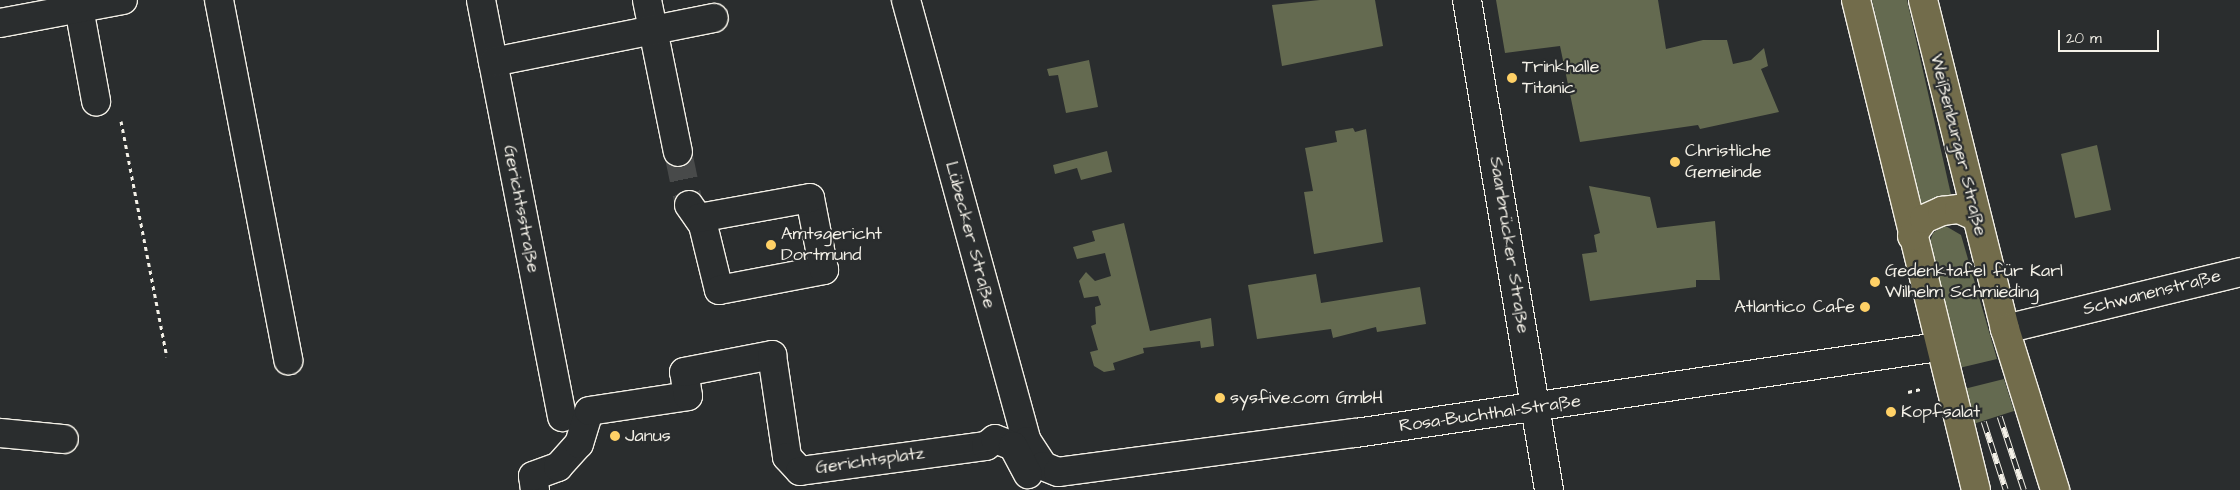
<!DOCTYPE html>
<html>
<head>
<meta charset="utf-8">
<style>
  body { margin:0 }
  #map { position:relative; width:2240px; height:490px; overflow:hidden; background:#2a2d2e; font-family:"Architects Daughter",sans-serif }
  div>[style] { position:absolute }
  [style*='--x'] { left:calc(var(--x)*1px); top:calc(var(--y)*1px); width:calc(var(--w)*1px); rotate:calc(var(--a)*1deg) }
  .green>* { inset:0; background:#646a50 }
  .minor-tunnel>* { height:28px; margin-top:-14px; transform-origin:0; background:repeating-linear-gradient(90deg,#484a4a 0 28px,transparent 0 42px) }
  .path>* { height:3px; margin-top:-1.5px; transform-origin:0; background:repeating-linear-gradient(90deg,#f4f1e8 0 4px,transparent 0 8px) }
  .roads { filter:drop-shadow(1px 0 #f4f1e8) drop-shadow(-1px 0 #f4f1e8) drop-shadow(0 1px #f4f1e8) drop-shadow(0 -1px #f4f1e8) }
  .minor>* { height:28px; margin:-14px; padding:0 14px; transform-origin:14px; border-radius:14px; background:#2a2d2e }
  .major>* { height:28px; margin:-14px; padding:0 14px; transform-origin:14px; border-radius:14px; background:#726c4b }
  .rail>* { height:5.5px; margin-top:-2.75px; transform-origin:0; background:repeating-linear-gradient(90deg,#2a2d2e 0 11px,#f4f1e8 0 22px); box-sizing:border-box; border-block:1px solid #f4f1e8 }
  .dots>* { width:14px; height:14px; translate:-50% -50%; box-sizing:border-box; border:2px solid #2a2d2e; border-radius:50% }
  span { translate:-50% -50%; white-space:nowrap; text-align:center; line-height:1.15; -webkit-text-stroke:4.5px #2a2d2e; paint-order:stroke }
  .poi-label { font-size:18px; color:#f4f1e8 }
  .left { translate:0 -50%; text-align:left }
  .right { translate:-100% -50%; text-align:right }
  .street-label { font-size:18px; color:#f4f1e8 }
  .scale { position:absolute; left:2058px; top:30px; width:101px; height:22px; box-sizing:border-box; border:2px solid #f4f1e8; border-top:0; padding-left:6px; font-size:15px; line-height:18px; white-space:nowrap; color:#f4f1e8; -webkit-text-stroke:4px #2a2d2e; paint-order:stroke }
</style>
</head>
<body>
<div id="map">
  <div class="green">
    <i style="clip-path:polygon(1320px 0,1375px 0,1383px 46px,1282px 66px,1272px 5px)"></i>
    <i style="clip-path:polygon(1496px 0,1658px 0,1666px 49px,1703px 40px,1727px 40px,1733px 64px,1751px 60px,1764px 48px,1768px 66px,1761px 69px,1779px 112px,1700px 129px,1698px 125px,1580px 142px,1560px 46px,1505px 53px)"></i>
    <i style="clip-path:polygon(1872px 0,1907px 0,1952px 199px,1919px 206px)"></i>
    <i style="clip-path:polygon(1089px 60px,1098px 107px,1066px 113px,1058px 75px,1049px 76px,1047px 69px)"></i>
    <i style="clip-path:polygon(1353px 128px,1355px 132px,1366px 129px,1383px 242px,1314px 254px,1304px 192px,1313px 191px,1305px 148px,1337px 142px,1335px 131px)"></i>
    <i style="clip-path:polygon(2097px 145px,2111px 210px,2075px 218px,2061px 154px)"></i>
    <i style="clip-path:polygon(1107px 151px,1112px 172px,1081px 180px,1077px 168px,1055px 174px,1053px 165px)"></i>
    <i style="clip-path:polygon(1589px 186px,1650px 197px,1657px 228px,1715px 221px,1720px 280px,1696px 280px,1696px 287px,1590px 301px,1582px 254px,1597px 252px,1594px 235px,1600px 233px)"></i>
    <i style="clip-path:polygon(1124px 223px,1150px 331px,1211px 318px,1214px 346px,1201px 348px,1200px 341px,1143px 348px,1144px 353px,1113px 363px,1115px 370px,1104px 372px,1094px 366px,1090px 352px,1098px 350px,1091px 326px,1096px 324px,1095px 307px,1101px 305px,1098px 296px,1084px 298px,1079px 281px,1086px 272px,1095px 281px,1111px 276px,1105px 253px,1077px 259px,1073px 247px,1095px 241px,1092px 231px)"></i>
    <i style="clip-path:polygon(1944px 225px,1961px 235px,1997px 359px,1955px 369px,1928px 247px,1933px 233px)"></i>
    <i style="clip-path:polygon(1316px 274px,1321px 303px,1420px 287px,1426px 324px,1377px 332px,1376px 327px,1333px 338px,1331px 329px,1257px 339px,1248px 285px)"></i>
    <i style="clip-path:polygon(2004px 379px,2014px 411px,1970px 425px,1960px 390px)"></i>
  </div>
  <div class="minor-tunnel">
    <i style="--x:678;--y:152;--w:54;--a:78.3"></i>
  </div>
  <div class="path">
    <i style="--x:121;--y:121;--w:240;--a:79"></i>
    <i style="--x:1908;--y:392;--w:13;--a:-13"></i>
  </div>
  <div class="roads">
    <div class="minor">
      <i style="--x:219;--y:0;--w:367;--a:79.1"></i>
      <i style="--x:481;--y:0;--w:425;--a:79"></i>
      <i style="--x:647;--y:0;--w:155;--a:78.5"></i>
      <i style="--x:906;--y:0;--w:457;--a:74.7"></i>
      <i style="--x:1027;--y:441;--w:30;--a:57"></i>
      <i style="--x:1043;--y:466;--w:16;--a:22"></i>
      <i style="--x:1058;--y:472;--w:301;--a:-7.5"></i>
      <i style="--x:1356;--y:433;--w:588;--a:-8.41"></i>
      <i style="--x:1467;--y:0;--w:497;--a:80.5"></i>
      <i style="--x:79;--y:8;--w:95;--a:79.6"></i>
      <i style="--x:0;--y:23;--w:125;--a:-10.6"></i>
      <i style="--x:493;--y:62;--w:225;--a:-11.3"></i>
      <i style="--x:689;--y:205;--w:24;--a:55"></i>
      <i style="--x:703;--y:225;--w:67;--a:76.2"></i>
      <i style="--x:719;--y:290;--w:107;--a:-10.8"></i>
      <i style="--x:824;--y:270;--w:73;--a:-101"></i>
      <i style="--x:810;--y:198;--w:113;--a:169.8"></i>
      <i style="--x:2005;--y:329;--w:242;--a:-13.6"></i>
      <i style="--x:0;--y:433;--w:64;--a:5.4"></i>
      <i style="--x:535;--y:490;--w:14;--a:-98"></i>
      <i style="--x:533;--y:476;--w:27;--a:-20"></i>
      <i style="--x:558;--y:467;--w:31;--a:-48"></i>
      <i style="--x:579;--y:444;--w:34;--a:-73"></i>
      <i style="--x:589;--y:411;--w:100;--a:-8.6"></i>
      <i style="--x:688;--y:396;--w:24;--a:-99"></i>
      <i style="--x:684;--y:372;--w:90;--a:-10.9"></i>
      <i style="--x:772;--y:355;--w:103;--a:81.6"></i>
      <i style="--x:787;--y:457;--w:19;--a:47"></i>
      <i style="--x:800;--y:471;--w:188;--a:-7.7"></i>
      <i style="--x:986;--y:446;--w:11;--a:-38"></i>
      <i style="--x:995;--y:439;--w:19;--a:21"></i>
      <i style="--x:1013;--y:446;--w:32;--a:62"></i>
    </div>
    <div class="major">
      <i style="--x:1856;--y:0;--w:504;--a:76.24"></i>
      <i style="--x:1923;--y:0;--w:339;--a:76"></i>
      <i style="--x:2005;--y:329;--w:169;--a:72.7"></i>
      <i style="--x:1912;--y:236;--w:21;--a:-55"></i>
      <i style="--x:1924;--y:219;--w:20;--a:-24"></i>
      <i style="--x:1942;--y:211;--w:17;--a:-7"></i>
      <i style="--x:1959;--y:209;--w:17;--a:24"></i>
    </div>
  </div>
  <div class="rail">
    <i style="--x:2000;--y:417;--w:77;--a:71.8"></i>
    <i style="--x:1984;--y:422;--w:71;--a:72.1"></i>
  </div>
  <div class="dots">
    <i style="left:1512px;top:78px;background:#ffd166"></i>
    <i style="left:1675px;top:162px;background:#ffd166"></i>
    <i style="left:771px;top:245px;background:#ffd166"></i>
    <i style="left:1875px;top:282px;background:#ffd166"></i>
    <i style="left:1865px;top:307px;background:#ffd166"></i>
    <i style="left:1220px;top:398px;background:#ffd166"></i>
    <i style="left:1891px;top:412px;background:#ffd166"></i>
    <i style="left:615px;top:436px;background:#ffd166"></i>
  </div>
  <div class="poi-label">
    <span class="left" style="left:1522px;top:78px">Trinkhalle<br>Titanic</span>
    <span class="left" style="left:1685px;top:162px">Christliche<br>Gemeinde</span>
    <span class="left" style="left:781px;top:245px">Amtsgericht<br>Dortmund</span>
    <span class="left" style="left:1885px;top:282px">Gedenktafel für Karl<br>Wilhelm Schmieding</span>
    <span class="right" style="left:1855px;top:307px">Atlantico Cafe</span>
    <span class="left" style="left:1230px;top:398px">sysfive.com GmbH</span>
    <span class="left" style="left:1901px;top:412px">Kopfsalat</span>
    <span class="left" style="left:625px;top:436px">Janus</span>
  </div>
  <div class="street-label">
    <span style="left:1958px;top:145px;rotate:76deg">Weißenburger Straße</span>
    <span style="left:521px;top:209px;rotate:79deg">Gerichtsstraße</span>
    <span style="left:970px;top:235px;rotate:75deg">Lübecker Straße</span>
    <span style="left:1509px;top:245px;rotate:81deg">Saarbrücker Straße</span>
    <span style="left:2152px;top:293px;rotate:-14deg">Schwanenstraße</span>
    <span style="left:1490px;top:414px;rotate:-8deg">Rosa-Buchthal-Straße</span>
    <span style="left:870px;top:461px;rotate:-8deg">Gerichtsplatz</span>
  </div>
  <div class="scale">20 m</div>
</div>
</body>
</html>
